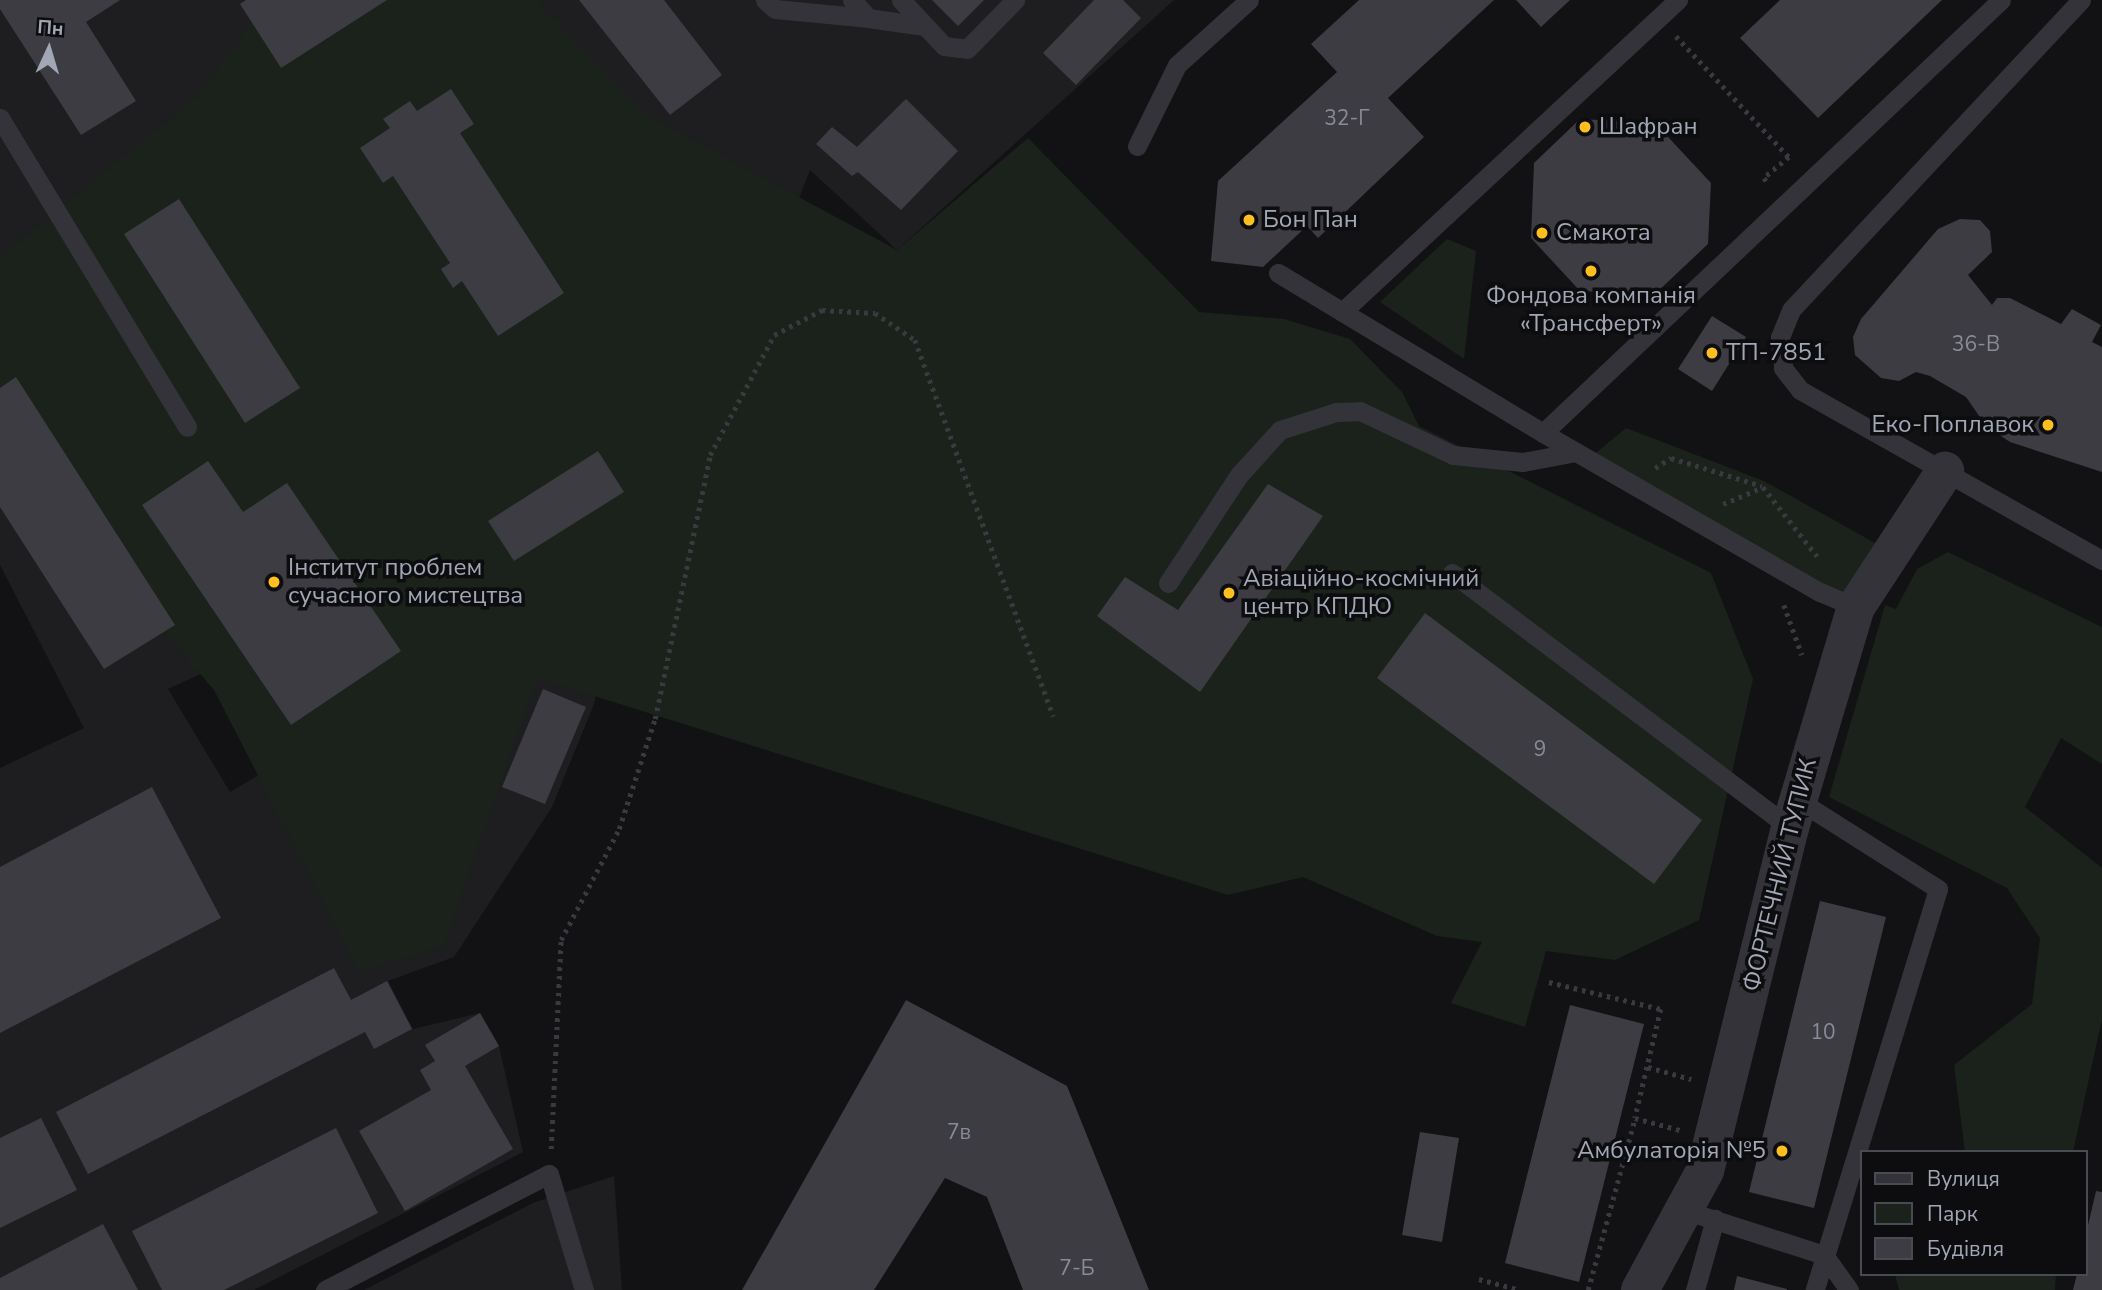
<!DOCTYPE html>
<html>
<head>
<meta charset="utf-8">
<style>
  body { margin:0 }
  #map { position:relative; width:2102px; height:1290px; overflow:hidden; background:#121214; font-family:"Nunito Sans",sans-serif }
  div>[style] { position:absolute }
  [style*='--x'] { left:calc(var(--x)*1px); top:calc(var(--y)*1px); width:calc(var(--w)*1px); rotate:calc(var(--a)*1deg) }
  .built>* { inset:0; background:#1e1e21 }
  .green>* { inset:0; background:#1a221b }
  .building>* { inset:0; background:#3c3c42 }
  .path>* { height:4.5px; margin-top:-2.25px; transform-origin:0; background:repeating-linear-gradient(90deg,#393a40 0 3.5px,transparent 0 8.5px) }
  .service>* { height:19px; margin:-9.5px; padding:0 9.5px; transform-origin:9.5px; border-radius:9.5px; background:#333339 }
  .minor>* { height:38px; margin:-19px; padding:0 19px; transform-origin:19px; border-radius:19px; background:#333339 }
  .dots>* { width:19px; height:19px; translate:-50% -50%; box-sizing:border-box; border:4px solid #0d0d0f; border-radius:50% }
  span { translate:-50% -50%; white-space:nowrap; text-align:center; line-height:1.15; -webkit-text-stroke:7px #0d0d0f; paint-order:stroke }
  .number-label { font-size:21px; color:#888c99 }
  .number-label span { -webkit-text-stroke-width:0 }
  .poi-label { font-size:24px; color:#a2a7b6 }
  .left { translate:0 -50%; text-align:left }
  .right { translate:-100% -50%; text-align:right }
  .street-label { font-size:24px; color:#a2a7b6 }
  .legend { position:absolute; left:1860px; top:1150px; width:228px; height:126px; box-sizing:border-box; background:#0d0d0f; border:2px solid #494b52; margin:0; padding:9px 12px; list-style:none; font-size:21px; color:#a2a7b6 }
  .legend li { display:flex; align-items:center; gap:14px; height:35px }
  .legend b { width:35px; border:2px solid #494b52 }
  .north { position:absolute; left:14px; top:14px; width:70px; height:70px; -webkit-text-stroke:5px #0d0d0f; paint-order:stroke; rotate:4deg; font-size:19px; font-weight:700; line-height:28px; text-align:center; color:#a2a7b6 }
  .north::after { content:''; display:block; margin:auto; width:24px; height:32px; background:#a2a7b6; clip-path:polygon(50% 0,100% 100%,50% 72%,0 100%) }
</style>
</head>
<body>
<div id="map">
  <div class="built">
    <i style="clip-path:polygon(evenodd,0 0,1174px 0,897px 250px,810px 170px,777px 255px,652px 459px,594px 704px,552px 807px,454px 957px,388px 981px,413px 1029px,480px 1013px,499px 1046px,523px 1152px,254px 1290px,0 1290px,0 768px,84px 728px,0 565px,0 0,479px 645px,230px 792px,168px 689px,211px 669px,479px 645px)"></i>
    <i style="clip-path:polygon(614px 1176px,622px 1290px,364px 1290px,533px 1203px)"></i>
  </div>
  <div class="green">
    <i style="clip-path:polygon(269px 0,536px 0,648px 116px,897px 250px,1028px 138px,1199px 312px,1284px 319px,1350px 339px,1402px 392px,1419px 426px,1711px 573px,1753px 679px,1699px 920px,1615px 960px,1546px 951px,1525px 1027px,1451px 1003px,1482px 942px,1437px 936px,1303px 877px,1228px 895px,537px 678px,443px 946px,359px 971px,214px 690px,0 444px,0 258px,198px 96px)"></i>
    <i style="clip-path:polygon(1447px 239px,1476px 251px,1464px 359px,1380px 302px)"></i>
    <i style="clip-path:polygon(1626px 428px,1764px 481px,1884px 548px,1849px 602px,1592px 456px)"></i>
    <i style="clip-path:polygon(1948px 552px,2102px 627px,2102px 764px,2061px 738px,2025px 807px,2102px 868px,2102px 1019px,2073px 1152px,1965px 1152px,1954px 1065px,2032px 1004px,2040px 938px,2007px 888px,1829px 797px,1885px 605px,1896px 609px,1917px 569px)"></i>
    <i style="clip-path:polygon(1895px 1274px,2056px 1274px,2055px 1290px,1899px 1290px)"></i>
  </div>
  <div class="building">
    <i style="clip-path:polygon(0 0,120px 0,86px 22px,136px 101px,81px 135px,0 9px)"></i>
    <i style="clip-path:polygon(246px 0,387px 0,281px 68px,240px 4px)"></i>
    <i style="clip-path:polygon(579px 0,664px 0,722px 75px,670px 115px)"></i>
    <i style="clip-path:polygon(932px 0,984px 0,958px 26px)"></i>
    <i style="clip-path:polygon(1094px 0,1123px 0,1141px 18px,1076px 85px,1043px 53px)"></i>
    <i style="clip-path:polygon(1359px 0,1494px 0,1388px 98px,1424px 137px,1318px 238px,1307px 226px,1263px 267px,1211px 261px,1218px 181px,1337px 72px,1311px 44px)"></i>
    <i style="clip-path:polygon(1516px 0,1570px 0,1541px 27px)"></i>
    <i style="clip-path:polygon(1780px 0,1942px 0,1818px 118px,1740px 38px)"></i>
    <i style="clip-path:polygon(451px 89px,474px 124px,460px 133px,564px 293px,498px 336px,462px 281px,453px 288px,441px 269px,450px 263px,393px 176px,383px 183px,360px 148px,390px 128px,383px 119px,410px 101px,417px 111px)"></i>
    <i style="clip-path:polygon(906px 99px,958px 151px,901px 210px,858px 172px,852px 176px,816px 144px,832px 127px,857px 147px)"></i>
    <i style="clip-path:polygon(1580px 119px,1655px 123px,1711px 183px,1708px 244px,1655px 294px,1580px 291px,1531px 238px,1534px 163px)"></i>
    <i style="clip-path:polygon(179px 199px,300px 388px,245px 423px,124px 234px)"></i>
    <i style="clip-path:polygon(1960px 219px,1980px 220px,1990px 231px,1992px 252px,1968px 275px,1992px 305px,1997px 298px,2010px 298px,2061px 324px,2072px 309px,2101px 325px,2092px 342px,2102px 347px,2102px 472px,2010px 442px,1986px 426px,1966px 397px,1930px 376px,1916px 372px,1899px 381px,1881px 378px,1855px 355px,1853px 337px,1861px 319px,1938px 229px)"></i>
    <i style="clip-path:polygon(1712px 316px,1746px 337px,1712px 391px,1678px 369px)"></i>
    <i style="clip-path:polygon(16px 377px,175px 625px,104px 669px,0 507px,0 388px)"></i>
    <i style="clip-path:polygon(598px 451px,624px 492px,514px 561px,488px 521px)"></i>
    <i style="clip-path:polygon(208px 461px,243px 512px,287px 483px,401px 651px,291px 725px,142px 505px)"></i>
    <i style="clip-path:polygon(1268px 484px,1323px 516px,1200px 692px,1097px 616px,1125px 577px,1178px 610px)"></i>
    <i style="clip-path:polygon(1425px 613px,1702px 820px,1654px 884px,1377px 678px)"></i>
    <i style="clip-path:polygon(543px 689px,586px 707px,545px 804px,502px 787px)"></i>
    <i style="clip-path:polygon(152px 787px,221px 918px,0 1033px,0 867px)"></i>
    <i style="clip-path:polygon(1820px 901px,1886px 917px,1814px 1208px,1749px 1192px)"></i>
    <i style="clip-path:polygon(334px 968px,351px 1000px,387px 981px,412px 1029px,374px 1049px,365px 1032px,88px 1174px,56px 1112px)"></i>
    <i style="clip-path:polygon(906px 1000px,1067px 1086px,1149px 1290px,1023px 1290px,987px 1197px,945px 1178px,874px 1290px,742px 1290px)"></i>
    <i style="clip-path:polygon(1570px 1005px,1644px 1024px,1579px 1282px,1505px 1263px)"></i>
    <i style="clip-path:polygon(480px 1013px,499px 1046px,465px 1066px,513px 1149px,405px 1211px,359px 1131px,431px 1090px,420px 1070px,435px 1061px,425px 1045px)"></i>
    <i style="clip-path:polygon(41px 1118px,77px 1190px,0 1228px,0 1138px)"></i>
    <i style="clip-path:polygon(336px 1128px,378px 1213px,224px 1290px,162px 1290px,132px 1231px)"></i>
    <i style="clip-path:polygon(1420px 1132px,1459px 1138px,1442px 1242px,1402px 1235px)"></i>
    <i style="clip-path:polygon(2096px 1191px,2102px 1192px,2102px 1290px,2073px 1290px,2077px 1274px,2086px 1274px,2086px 1234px)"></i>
    <i style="clip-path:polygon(103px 1224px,138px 1290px,0 1290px,0 1278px)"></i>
    <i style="clip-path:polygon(1737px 1276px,1787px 1289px,1787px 1290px,1734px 1290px)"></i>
  </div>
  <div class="path">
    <i style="--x:1676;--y:36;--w:166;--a:47"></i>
    <i style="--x:1789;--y:157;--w:33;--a:140"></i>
    <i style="--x:1764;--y:178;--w:6;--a:51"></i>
    <i style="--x:1655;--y:468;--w:19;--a:-32"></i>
    <i style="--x:1671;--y:458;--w:95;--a:17.1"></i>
    <i style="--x:1723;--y:504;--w:43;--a:-23"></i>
    <i style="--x:1763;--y:487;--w:88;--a:52"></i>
    <i style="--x:1784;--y:605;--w:53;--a:70.2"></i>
    <i style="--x:1549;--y:982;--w:115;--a:13.6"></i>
    <i style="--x:1661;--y:1009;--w:112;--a:103.4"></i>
    <i style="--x:1635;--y:1118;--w:47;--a:14.9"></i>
    <i style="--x:1648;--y:1067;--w:45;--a:15.6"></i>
    <i style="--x:551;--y:1149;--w:209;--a:-87.3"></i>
    <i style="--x:561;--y:940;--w:125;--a:-62.4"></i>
    <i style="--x:619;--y:829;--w:116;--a:-71.9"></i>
    <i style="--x:655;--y:719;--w:270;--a:-78.2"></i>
    <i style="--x:710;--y:455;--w:136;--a:-61.9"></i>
    <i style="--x:774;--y:335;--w:54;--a:-27.5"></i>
    <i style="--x:822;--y:310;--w:53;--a:3.2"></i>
    <i style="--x:875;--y:313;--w:48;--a:34"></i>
    <i style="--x:915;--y:340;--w:401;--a:69.8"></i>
    <i style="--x:1479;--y:1279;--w:42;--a:15"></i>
    <i style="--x:1588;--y:1290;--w:178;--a:-74.7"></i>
  </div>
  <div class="service">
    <i style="--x:765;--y:0;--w:13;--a:42"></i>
    <i style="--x:775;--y:9;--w:93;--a:5.5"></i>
    <i style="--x:852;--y:0;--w:24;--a:48"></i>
    <i style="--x:868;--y:18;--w:57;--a:8.1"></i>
    <i style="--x:901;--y:0;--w:63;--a:46.9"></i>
    <i style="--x:944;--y:46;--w:23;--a:7"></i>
    <i style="--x:967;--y:49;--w:69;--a:-45.6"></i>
    <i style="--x:2081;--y:0;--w:424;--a:133.1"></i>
    <i style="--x:1791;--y:310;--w:29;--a:112"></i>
    <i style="--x:1780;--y:337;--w:31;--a:84"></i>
    <i style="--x:1783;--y:368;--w:28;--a:52"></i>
    <i style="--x:1800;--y:390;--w:347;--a:29.4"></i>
    <i style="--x:0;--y:118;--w:361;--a:58.8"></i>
    <i style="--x:1137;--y:146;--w:90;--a:-63.7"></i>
    <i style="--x:1177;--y:65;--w:97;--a:-42.1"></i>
    <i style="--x:1278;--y:273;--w:310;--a:31.1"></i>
    <i style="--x:1543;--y:433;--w:319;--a:29.9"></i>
    <i style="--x:1820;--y:592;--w:39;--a:23"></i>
    <i style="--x:1342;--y:312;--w:459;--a:-42.9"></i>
    <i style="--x:1543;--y:433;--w:630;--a:-43.39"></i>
    <i style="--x:1452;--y:573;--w:423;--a:37"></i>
    <i style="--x:1168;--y:583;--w:129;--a:-56.7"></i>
    <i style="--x:1239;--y:475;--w:61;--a:-47.7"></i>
    <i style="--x:1280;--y:430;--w:59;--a:-17.8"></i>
    <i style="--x:1336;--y:412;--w:24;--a:-2"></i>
    <i style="--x:1360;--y:411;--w:103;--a:25.3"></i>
    <i style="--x:1453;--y:455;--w:70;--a:5.7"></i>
    <i style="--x:1523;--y:462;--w:54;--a:-10.7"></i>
    <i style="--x:1798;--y:800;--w:166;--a:32.4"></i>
    <i style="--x:1938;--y:889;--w:419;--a:107.1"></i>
    <i style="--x:1687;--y:1211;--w:144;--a:17.8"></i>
    <i style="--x:1824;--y:1255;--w:43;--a:54.5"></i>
    <i style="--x:325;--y:1290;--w:252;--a:-27.4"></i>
    <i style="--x:549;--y:1174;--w:121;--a:73.2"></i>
    <i style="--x:1695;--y:1290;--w:74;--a:-74.3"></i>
  </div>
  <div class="minor">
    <i style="--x:1640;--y:1290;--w:136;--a:-61.4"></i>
    <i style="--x:1705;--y:1171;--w:353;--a:-76.1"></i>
    <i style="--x:1790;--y:828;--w:231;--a:-73.4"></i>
    <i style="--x:1856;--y:607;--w:163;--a:-56.8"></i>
  </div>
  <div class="dots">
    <i style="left:1585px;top:127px;background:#ffbf1f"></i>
    <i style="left:1249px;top:220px;background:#ffbf1f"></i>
    <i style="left:1542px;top:233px;background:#ffbf1f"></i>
    <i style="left:1591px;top:271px;background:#ffbf1f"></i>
    <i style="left:1712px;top:353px;background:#ffbf1f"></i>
    <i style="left:2048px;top:425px;background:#ffbf1f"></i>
    <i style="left:274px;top:582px;background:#ffbf1f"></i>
    <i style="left:1229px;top:593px;background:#ffbf1f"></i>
    <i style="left:1782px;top:1151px;background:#ffbf1f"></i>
  </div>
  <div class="number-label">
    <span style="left:1347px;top:118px">32-Г</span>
    <span style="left:1976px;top:344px">36-В</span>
    <span style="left:1540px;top:749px">9</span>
    <span style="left:1823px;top:1032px">10</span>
    <span style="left:959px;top:1132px">7в</span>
    <span style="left:1077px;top:1268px">7-Б</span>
  </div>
  <div class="poi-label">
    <span class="left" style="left:1599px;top:127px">Шафран</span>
    <span class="left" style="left:1263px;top:220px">Бон Пан</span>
    <span class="left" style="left:1556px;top:233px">Смакота</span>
    <span style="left:1591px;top:310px">Фондова компанія<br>«Трансферт»</span>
    <span class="left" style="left:1726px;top:353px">ТП-7851</span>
    <span class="right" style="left:2034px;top:425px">Еко-Поплавок</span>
    <span class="left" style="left:288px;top:582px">Інститут проблем<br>сучасного мистецтва</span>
    <span class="left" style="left:1243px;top:593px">Авіаційно-космічний<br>центр КПДЮ</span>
    <span class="right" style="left:1766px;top:1151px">Амбулаторія №5</span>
  </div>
  <div class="street-label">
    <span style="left:1780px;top:875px;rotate:-76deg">ФОРТЕЧНИЙ ТУПИК</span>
  </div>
  <ul class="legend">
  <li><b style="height:9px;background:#333339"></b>Вулиця</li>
  <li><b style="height:19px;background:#1a221b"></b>Парк</li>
  <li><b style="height:19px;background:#3c3c42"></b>Будівля</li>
  </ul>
  <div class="north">Пн</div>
</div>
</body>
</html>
